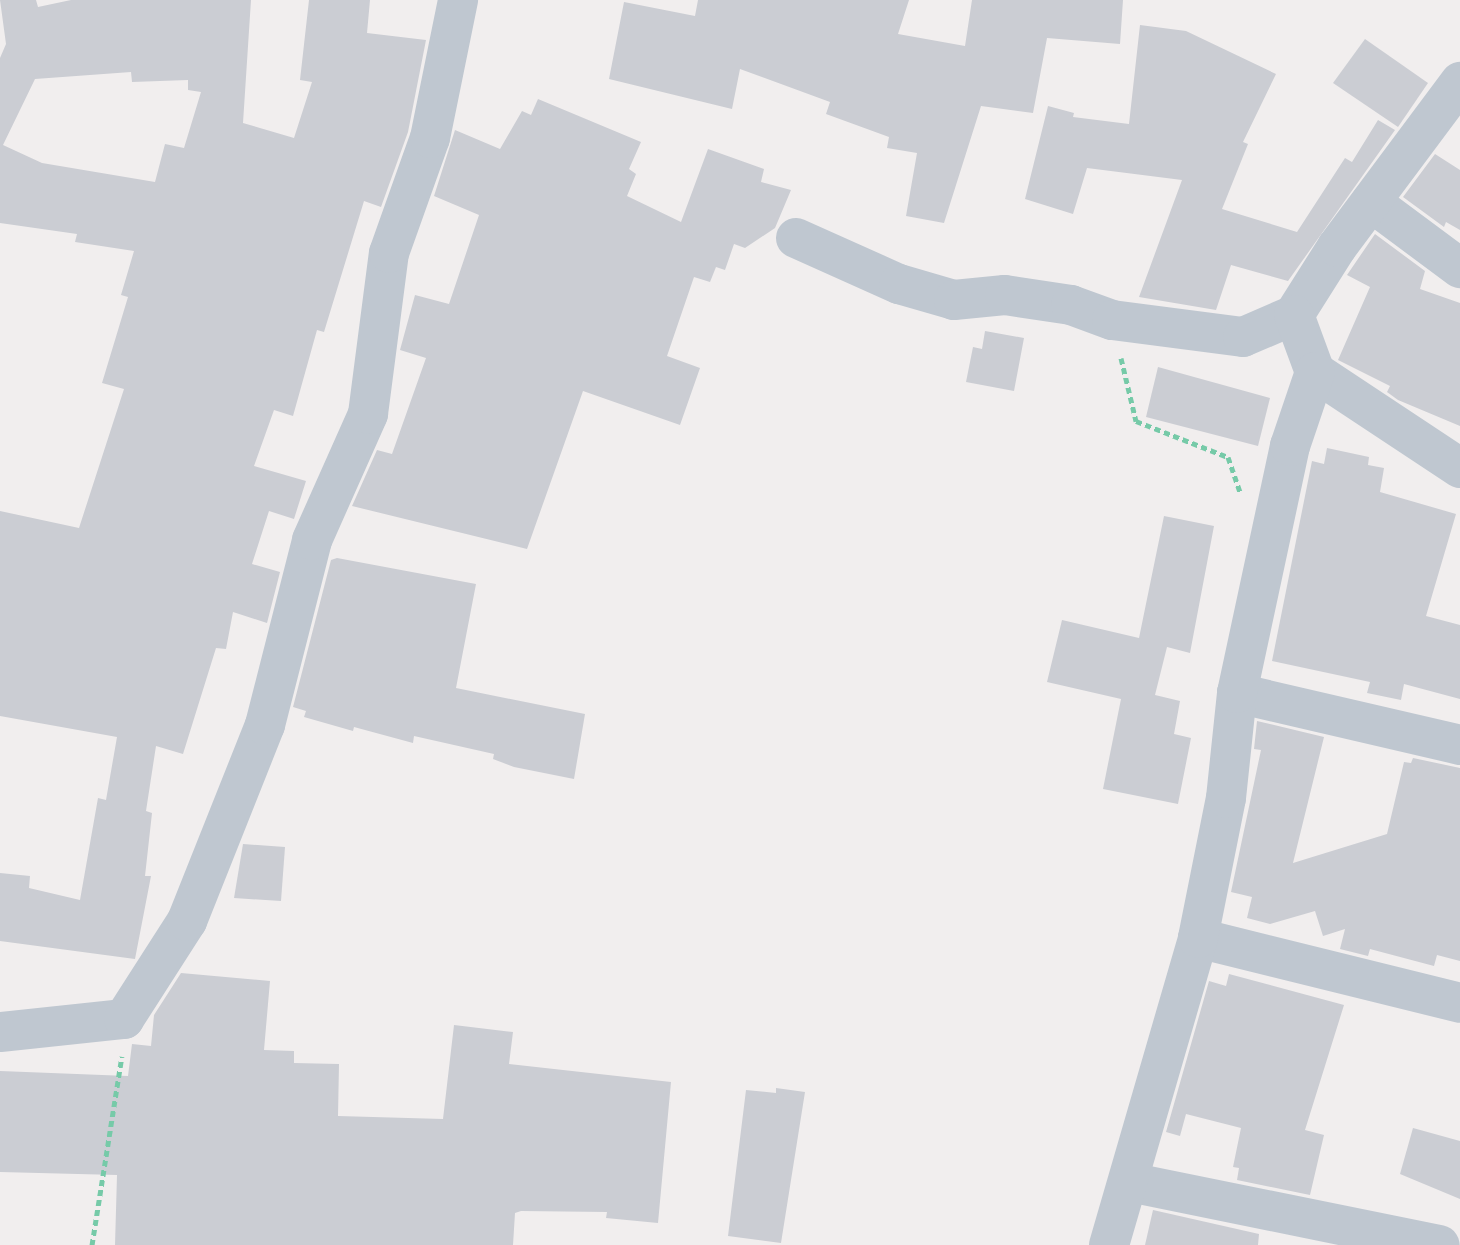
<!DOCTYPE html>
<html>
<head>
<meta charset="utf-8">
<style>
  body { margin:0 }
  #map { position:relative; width:1460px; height:1245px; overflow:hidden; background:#f1eeee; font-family:"Public Sans",sans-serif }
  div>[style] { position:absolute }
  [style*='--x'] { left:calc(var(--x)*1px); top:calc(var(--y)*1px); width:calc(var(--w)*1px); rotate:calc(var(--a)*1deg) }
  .building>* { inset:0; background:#cbcdd3 }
  .path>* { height:5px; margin-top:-2.5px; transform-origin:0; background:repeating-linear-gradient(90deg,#76caa8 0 6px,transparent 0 10px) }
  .minor>* { height:40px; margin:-20px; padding:0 20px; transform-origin:20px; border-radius:20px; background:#bfc7d0 }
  span { translate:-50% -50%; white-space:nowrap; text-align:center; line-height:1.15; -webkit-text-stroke:7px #fff; paint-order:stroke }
</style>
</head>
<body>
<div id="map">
  <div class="building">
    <i style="clip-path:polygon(evenodd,0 0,36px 0,38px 7px,71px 0,251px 0,243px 123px,294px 138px,312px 82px,300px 80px,309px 0,370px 0,367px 33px,426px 40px,408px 132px,381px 207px,364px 201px,324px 332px,317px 330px,293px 416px,274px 410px,254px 466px,306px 481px,294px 519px,269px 511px,252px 564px,280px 572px,267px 623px,233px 612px,226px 649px,216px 648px,183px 754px,156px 746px,146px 811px,152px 813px,145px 876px,151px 876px,135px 959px,0 941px,0 873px,30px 876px,29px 888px,80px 900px,98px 798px,106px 800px,117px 737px,0 716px,0 511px,79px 528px,124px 389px,102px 383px,128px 297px,121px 295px,134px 251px,75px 242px,77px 234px,0 223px,0 58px,6px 44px,0 0,131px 72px,132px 82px,188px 80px,188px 90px,201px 92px,184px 148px,165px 144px,155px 182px,42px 163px,3px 145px,35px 79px,131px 72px)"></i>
    <i style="clip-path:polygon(698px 0,909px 0,898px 34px,965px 46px,972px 0,1123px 0,1120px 44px,1047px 38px,1033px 113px,981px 106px,944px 223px,906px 216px,917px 153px,887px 148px,889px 137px,826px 114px,830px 102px,740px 69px,732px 109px,609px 79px,624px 2px,695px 16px)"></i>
    <i style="clip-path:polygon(1140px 25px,1186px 31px,1276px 74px,1243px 142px,1248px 144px,1222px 209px,1297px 232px,1345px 158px,1352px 162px,1378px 120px,1395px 130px,1288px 281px,1231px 265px,1216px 310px,1139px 297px,1182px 180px,1087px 168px,1073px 214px,1025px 199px,1048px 106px,1074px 113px,1073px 117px,1129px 124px)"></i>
    <i style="clip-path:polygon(1365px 39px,1428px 83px,1398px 127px,1333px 83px)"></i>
    <i style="clip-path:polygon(538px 99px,641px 142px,629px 169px,636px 174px,627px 196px,681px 222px,708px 149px,764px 169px,761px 182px,791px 190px,775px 228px,745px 248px,734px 244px,725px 270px,716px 267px,710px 282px,694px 277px,667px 356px,700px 368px,680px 425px,583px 391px,527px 549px,352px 506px,377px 450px,392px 454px,426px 358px,400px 350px,415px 295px,449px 304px,479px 215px,434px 196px,455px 130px,500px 149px,522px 111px,531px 115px)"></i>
    <i style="clip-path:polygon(1435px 154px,1460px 170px,1460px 230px,1446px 222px,1444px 227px,1403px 197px)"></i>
    <i style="clip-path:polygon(1375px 234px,1425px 271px,1420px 289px,1460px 303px,1460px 426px,1398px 400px,1387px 392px,1390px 386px,1338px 360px,1370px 287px,1347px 275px)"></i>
    <i style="clip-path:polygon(985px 331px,1024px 338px,1014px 391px,966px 382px,973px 347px,982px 349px)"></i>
    <i style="clip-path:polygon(1158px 367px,1270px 398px,1258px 446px,1146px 417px)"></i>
    <i style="clip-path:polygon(1327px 448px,1369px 457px,1368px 465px,1384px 468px,1380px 492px,1456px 514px,1426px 616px,1460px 625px,1460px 699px,1404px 684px,1401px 700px,1367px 693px,1370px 682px,1272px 661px,1312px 461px,1324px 464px)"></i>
    <i style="clip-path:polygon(1164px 516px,1214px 526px,1190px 653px,1167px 647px,1155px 695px,1180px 701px,1174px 734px,1191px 738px,1178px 804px,1103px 789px,1121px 699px,1047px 682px,1062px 620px,1139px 638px)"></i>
    <i style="clip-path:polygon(337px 558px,476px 584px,456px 688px,585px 714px,574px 779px,514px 767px,493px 759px,494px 754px,414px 736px,413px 743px,354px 727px,353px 731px,304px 717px,306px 711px,293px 707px,331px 560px)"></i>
    <i style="clip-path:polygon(1257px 721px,1324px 737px,1293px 863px,1387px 834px,1404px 762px,1411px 763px,1413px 758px,1460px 768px,1460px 961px,1437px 955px,1434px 966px,1370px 949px,1368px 956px,1340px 949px,1345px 929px,1323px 936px,1315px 911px,1270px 924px,1247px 918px,1252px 897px,1231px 892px,1261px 750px,1254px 749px)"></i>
    <i style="clip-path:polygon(243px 844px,285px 847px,281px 901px,234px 898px)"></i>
    <i style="clip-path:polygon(181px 973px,270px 981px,264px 1050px,294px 1051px,294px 1063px,339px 1064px,338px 1116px,443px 1119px,454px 1025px,513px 1032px,509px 1064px,671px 1082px,658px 1223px,606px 1218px,607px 1212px,521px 1211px,515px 1213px,513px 1245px,115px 1245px,117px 1175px,0 1172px,0 1071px,128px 1076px,132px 1044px,151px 1046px,154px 1015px)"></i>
    <i style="clip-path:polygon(1229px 974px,1344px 1005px,1305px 1130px,1324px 1135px,1310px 1195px,1237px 1180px,1239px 1168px,1233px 1167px,1241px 1128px,1186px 1114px,1180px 1136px,1166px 1132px,1209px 981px,1226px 986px)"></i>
    <i style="clip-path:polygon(776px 1088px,805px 1092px,781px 1243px,728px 1236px,746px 1090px,776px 1093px)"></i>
    <i style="clip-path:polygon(1413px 1128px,1460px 1141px,1460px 1199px,1400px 1174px)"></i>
    <i style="clip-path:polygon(1153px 1210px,1259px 1234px,1258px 1245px,1145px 1245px)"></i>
  </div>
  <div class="path">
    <i style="--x:1121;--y:358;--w:65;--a:76.6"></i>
    <i style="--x:1136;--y:421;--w:99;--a:21.4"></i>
    <i style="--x:1228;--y:457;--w:39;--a:71"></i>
    <i style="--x:92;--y:1245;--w:191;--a:-81"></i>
  </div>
  <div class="minor">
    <i style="--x:1371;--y:202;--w:111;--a:36.6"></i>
    <i style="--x:796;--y:238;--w:113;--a:24.1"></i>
    <i style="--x:899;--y:284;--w:57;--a:16.2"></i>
    <i style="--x:954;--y:300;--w:51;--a:-5.6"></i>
    <i style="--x:1005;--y:295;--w:67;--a:8.6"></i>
    <i style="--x:1071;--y:305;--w:44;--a:20.1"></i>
    <i style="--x:1112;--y:320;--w:132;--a:7.4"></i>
    <i style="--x:1243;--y:337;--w:56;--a:-23.3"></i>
    <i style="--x:1294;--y:315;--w:80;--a:-57.7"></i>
    <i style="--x:1337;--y:247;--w:206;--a:-53.3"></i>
    <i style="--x:1294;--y:315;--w:61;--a:69.8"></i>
    <i style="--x:1315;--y:372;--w:174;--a:33.5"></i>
    <i style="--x:1237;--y:693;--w:229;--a:13.1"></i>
    <i style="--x:1198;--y:938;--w:270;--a:13.9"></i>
    <i style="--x:0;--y:1032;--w:125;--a:-6"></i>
    <i style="--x:124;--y:1019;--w:117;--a:-57.3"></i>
    <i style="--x:187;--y:921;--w:211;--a:-68.3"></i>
    <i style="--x:265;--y:725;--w:191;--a:-75.7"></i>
    <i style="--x:312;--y:540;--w:138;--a:-66"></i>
    <i style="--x:368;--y:414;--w:162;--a:-82.6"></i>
    <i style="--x:389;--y:253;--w:122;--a:-70.4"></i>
    <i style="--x:430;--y:138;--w:141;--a:-78.5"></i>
    <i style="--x:1129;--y:1182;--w:317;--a:11.5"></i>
    <i style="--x:1109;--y:1245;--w:320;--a:-73.8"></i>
    <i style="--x:1198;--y:938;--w:143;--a:-78.7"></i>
    <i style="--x:1226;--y:798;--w:106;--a:-84"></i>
    <i style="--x:1237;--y:693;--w:253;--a:-77.9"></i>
    <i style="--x:1290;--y:446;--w:78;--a:-71.3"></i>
  </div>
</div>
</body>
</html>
